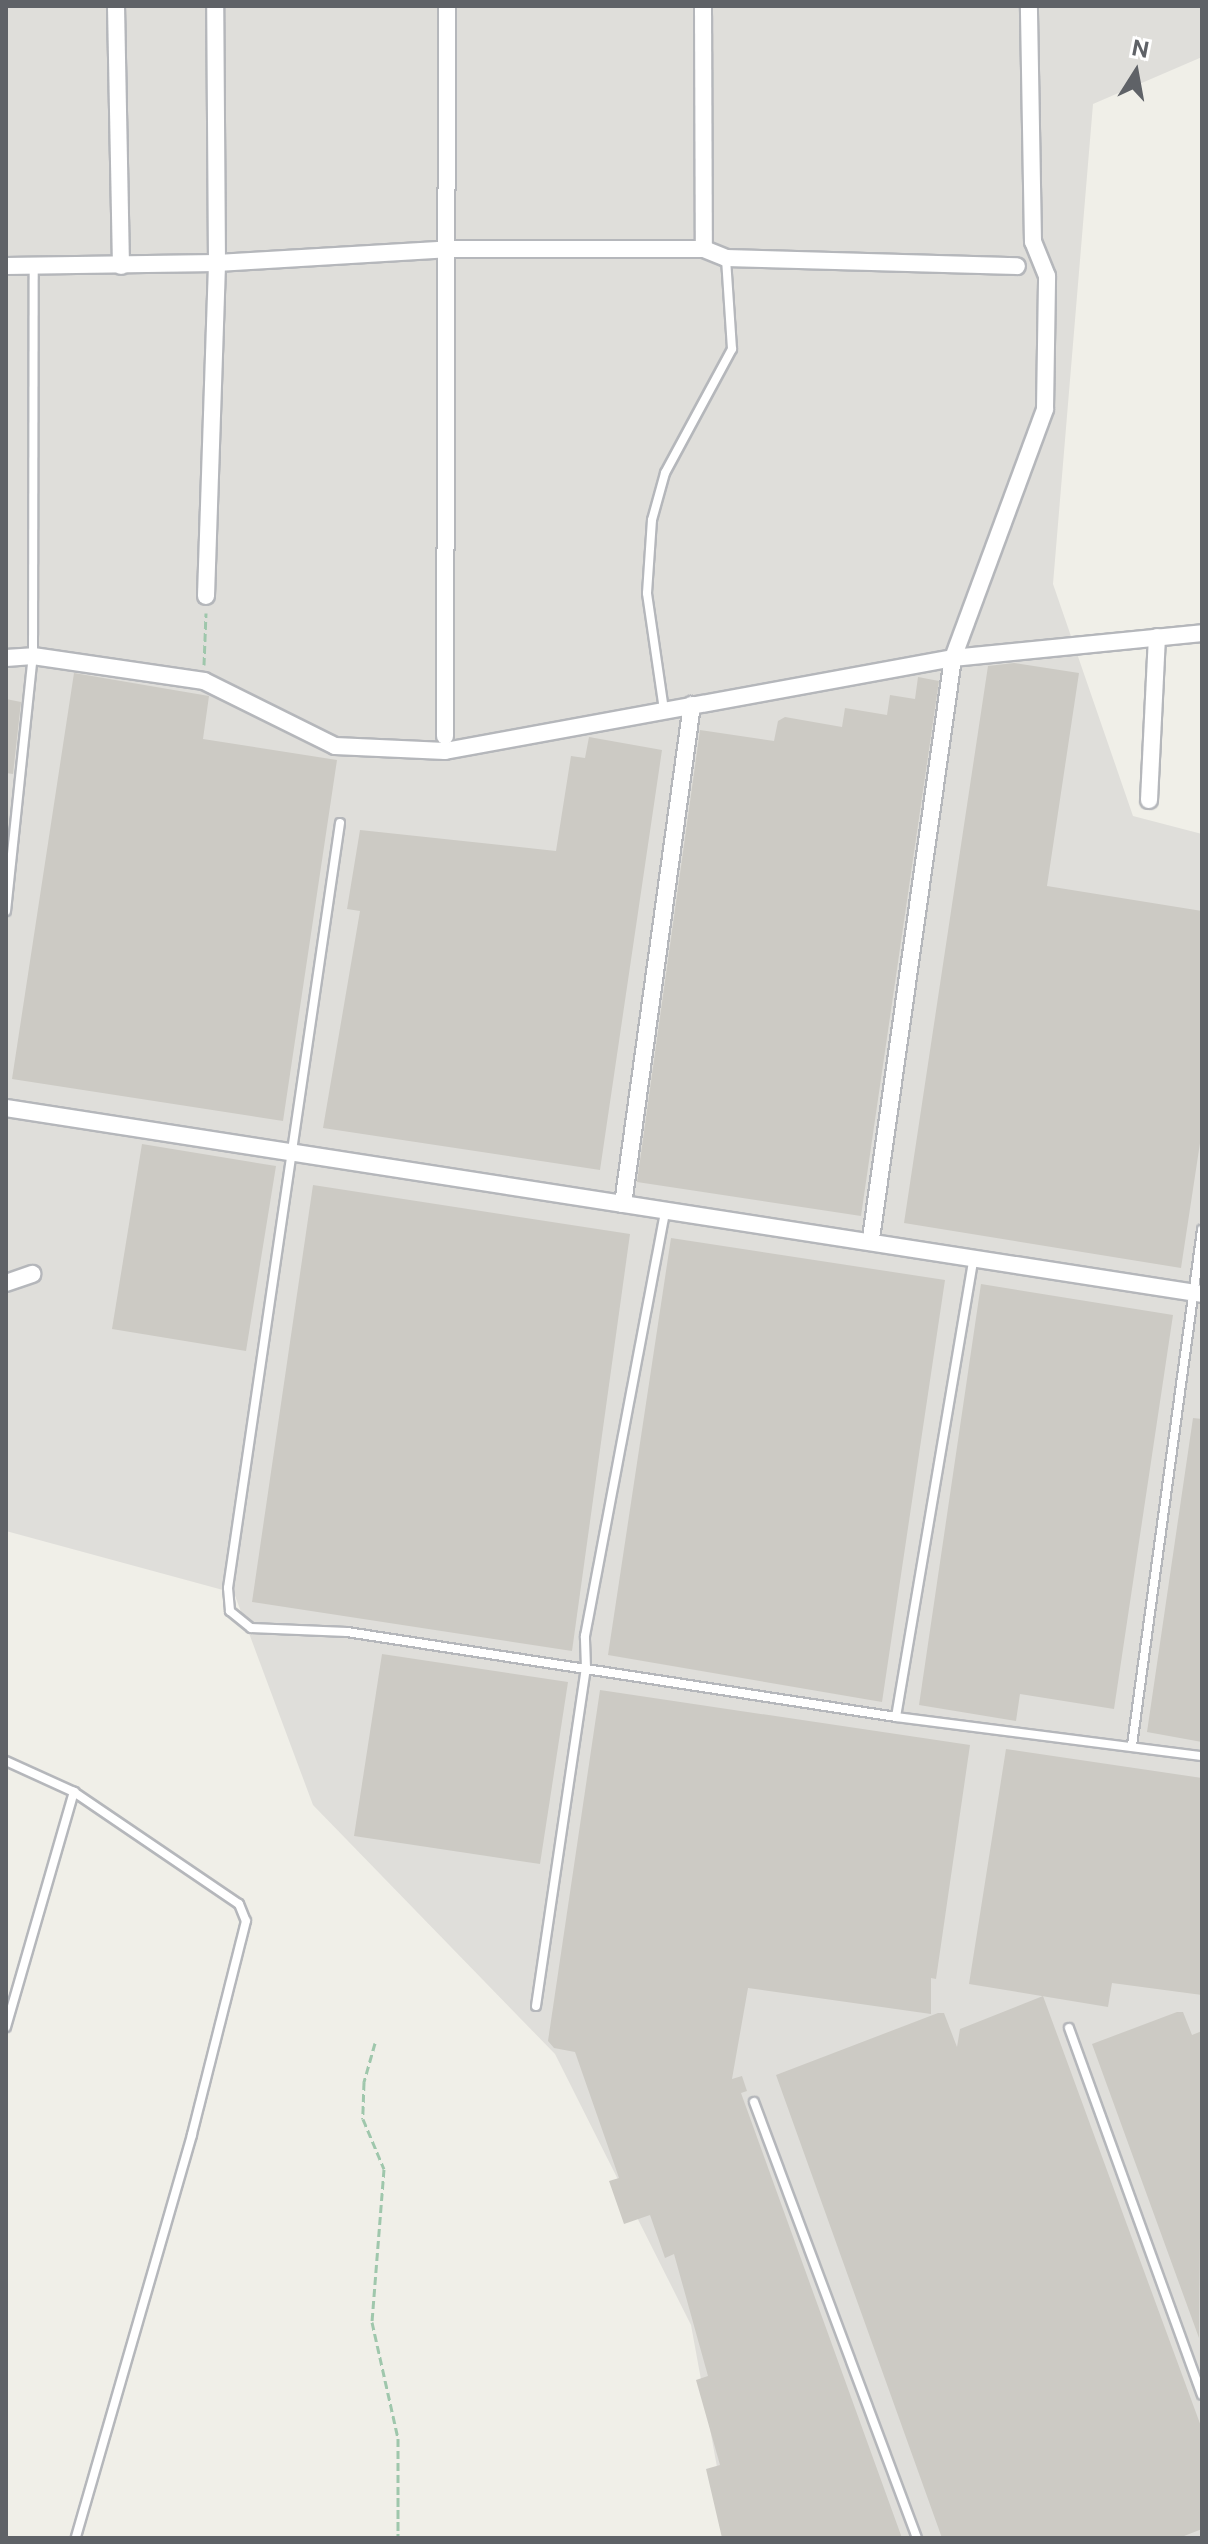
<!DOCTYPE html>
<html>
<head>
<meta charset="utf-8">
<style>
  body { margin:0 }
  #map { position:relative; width:1208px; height:2544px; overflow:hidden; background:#f0efe8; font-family:"Public Sans",sans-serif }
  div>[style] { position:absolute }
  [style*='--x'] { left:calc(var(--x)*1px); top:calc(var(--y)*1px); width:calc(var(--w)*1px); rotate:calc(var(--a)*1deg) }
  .industrial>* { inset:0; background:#dfdeda }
  .building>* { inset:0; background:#cccac4 }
  .path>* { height:3px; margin-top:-1.5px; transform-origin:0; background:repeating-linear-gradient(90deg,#9fc7ac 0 8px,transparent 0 12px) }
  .roads { filter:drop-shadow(2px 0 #b5b7bb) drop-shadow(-2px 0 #b5b7bb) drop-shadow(0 2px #b5b7bb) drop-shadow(0 -2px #b5b7bb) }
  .service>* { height:8px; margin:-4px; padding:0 4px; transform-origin:4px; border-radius:4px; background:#fff }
  .minor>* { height:16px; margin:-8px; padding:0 8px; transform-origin:8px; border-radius:8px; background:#fff }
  span { translate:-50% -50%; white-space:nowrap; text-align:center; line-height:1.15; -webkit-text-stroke:7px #fff; paint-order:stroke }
  .frame { position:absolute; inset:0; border:8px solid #5f6267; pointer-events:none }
  .north { position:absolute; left:1096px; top:32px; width:80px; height:80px; -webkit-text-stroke:6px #fff; paint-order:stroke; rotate:11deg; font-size:22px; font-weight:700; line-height:32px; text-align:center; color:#5f6267 }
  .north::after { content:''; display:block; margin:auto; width:28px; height:36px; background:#5f6267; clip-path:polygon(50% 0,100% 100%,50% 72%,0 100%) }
</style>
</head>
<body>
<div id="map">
  <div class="industrial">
    <i style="clip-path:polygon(6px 6px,1202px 6px,1202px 57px,1093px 104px,1053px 584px,1133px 816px,1202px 834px,1202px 2538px,730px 2538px,691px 2325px,555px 2054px,313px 1805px,234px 1593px,6px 1531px)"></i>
  </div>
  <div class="building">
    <i style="clip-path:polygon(1014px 663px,1079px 673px,1047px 886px,1202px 911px,1202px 1130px,1181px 1268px,904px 1223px,988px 666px)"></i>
    <i style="clip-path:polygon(74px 673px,209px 696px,203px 739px,337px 760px,283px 1121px,12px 1079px)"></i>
    <i style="clip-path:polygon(918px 677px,939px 681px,861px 1216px,637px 1182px,700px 730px,774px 741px,778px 721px,785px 717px,842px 727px,845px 708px,887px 715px,890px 695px,915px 699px)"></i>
    <i style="clip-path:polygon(6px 699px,21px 702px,13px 774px,6px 773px)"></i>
    <i style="clip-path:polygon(589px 737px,662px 750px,600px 1170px,323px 1128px,360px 911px,347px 909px,360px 830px,556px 851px,571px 756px,585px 758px)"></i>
    <i style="clip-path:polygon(142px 1144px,276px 1166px,246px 1351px,112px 1329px)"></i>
    <i style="clip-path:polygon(313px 1185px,630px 1234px,572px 1651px,252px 1602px)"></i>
    <i style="clip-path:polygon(671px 1238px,945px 1280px,882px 1702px,608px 1655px)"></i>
    <i style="clip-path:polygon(981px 1284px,1173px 1315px,1114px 1709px,1020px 1694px,1016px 1721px,919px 1705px)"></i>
    <i style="clip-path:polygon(1193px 1418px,1202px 1419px,1202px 1742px,1147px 1732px)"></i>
    <i style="clip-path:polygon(382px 1654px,568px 1682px,540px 1864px,354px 1836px)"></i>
    <i style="clip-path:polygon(600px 1690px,970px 1745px,936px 1979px,931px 1978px,931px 2014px,748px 1988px,732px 2079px,742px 2076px,747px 2091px,741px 2093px,902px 2538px,722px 2538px,706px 2469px,720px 2465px,696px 2380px,708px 2376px,674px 2254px,665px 2258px,650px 2215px,624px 2224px,609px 2181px,619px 2178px,575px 2052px,554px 2048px,548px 2041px)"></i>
    <i style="clip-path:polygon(1006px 1749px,1202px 1778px,1202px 1995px,1112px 1983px,1108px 2007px,969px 1984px)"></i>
    <i style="clip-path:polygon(1043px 1996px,1202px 2429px,1202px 2529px,1179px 2538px,942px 2538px,776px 2075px,938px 2013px,944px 2013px,957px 2047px,960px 2029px)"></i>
    <i style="clip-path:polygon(1177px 2012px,1183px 2012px,1192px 2035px,1202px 2031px,1199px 2338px,1092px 2044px)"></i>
  </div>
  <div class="path">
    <i style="--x:204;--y:665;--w:52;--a:-87.8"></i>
    <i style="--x:375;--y:2043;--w:41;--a:105.8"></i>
    <i style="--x:364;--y:2082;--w:37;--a:92"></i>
    <i style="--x:363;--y:2119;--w:54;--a:67.2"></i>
    <i style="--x:384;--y:2169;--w:153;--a:94.5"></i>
    <i style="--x:372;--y:2322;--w:119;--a:77.4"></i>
    <i style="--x:398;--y:2438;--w:100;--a:90"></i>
  </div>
  <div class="roads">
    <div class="service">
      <i style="--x:664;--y:710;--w:118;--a:-98.3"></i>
      <i style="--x:647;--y:593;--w:73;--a:-86.1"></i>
      <i style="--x:652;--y:520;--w:49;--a:-74.5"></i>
      <i style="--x:665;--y:473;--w:141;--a:-61.6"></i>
      <i style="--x:732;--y:349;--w:91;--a:-93.8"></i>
      <i style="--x:340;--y:823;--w:773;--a:98.33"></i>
      <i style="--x:228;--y:1588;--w:23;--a:85"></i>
      <i style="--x:230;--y:1611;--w:27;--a:39"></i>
      <i style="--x:251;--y:1628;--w:96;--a:2.4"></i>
      <i style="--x:347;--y:1632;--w:556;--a:8.8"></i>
      <i style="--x:896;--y:1717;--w:308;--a:7.3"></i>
      <i style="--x:6;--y:911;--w:256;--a:-84"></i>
      <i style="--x:33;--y:656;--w:390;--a:-89.9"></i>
      <i style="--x:896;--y:1717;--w:468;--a:-80.4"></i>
      <i style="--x:1132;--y:1745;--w:520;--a:-82.26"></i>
      <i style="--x:6;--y:1761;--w:75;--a:24.5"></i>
      <i style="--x:74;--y:1792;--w:199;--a:34.2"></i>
      <i style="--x:239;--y:1904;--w:18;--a:68"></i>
      <i style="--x:246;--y:1921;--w:221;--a:104.2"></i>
      <i style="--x:192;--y:2135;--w:419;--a:106.1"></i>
      <i style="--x:536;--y:2006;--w:342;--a:-81.6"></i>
      <i style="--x:586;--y:1668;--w:32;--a:-92"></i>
      <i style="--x:585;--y:1636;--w:432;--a:-79.3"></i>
      <i style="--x:6;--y:2027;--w:245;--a:-73.9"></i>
      <i style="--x:1069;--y:2028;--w:390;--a:70.1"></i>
      <i style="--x:754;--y:2102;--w:465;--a:69.5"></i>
    </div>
    <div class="minor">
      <i style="--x:116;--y:6;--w:260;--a:88.9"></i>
      <i style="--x:703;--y:6;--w:243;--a:89.8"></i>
      <i style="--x:6;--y:266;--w:211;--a:-0.8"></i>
      <i style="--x:217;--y:263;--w:234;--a:-3.4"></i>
      <i style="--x:451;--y:249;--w:253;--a:0"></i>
      <i style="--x:704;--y:249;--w:24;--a:22"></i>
      <i style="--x:726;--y:258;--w:291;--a:1.6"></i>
      <i style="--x:206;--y:596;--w:333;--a:-88.1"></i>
      <i style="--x:217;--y:263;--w:257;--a:-90.4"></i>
      <i style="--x:6;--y:658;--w:27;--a:-4"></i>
      <i style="--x:33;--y:656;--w:173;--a:8.3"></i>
      <i style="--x:204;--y:681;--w:146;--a:26.4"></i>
      <i style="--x:335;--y:746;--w:110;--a:2.6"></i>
      <i style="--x:445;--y:751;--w:516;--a:-10.37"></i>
      <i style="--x:953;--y:658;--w:250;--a:-5.7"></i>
      <i style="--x:445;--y:736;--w:730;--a:-89.84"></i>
      <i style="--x:1149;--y:800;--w:163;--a:-87.2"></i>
      <i style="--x:6;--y:1108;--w:1210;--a:8.84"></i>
      <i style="--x:623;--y:1204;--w:504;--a:-82.13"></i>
      <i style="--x:871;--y:1238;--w:586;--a:-81.95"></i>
      <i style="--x:953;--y:658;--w:265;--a:-69.7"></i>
      <i style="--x:1045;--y:409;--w:133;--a:-89.1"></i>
      <i style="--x:1047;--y:276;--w:37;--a:-112"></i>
      <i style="--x:1033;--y:242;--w:236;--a:-91"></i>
      <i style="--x:6;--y:1283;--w:28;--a:-19"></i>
    </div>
  </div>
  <div class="frame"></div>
  <div class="north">N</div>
</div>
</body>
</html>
